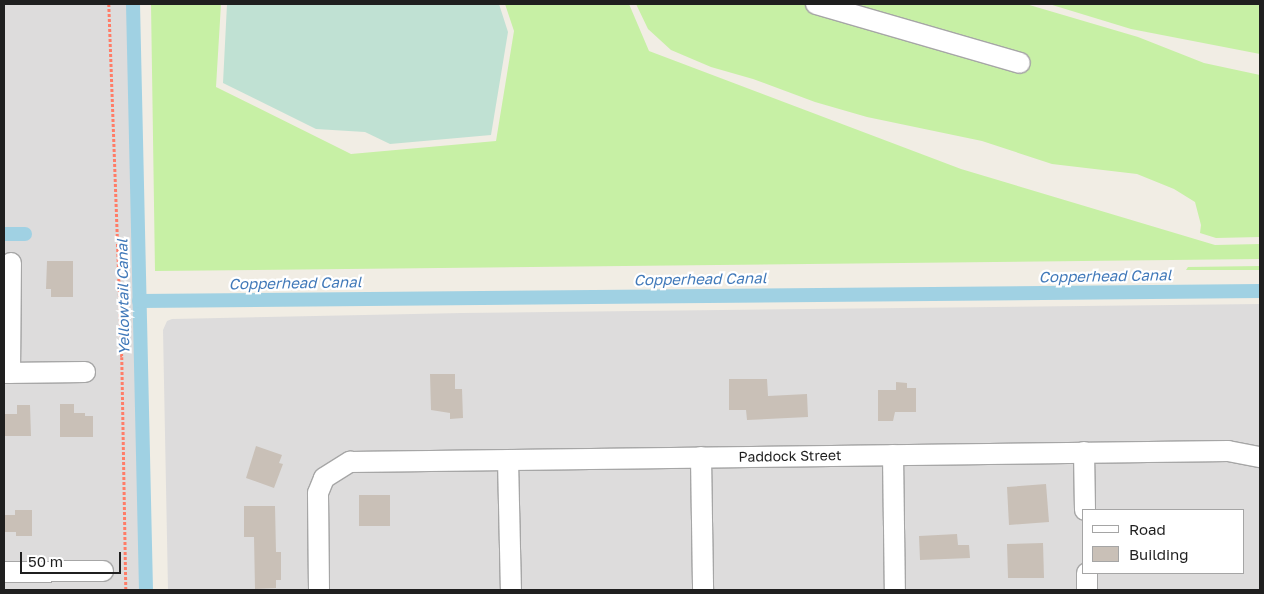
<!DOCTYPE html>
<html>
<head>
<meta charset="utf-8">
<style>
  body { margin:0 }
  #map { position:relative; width:1264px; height:594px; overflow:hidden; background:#f1ede4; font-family:"Golos Text",sans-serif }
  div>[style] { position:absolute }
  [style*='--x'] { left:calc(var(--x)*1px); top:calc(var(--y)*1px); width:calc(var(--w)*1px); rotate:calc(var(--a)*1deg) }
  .residential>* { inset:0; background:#dddcdc }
  .grass>* { inset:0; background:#c7f0a5 }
  .wetland>* { inset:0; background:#c0e1d3 }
  .canal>* { height:14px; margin:-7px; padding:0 7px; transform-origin:7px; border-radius:7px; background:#a0d1e3 }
  .building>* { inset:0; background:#c9c0b7 }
  .path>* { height:2.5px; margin-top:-1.25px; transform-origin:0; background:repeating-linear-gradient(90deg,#ff7c67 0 2.5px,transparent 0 5px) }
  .roads { filter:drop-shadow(1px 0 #a6a6a6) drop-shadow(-1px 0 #a6a6a6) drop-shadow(0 1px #a6a6a6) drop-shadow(0 -1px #a6a6a6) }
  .minor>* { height:20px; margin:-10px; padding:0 10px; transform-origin:10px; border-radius:10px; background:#fff }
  span { translate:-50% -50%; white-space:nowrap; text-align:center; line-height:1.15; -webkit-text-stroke:4.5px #fff; paint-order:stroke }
  .street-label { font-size:14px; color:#1f1f1f }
  .water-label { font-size:15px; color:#4179b9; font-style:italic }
  .frame { position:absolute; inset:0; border:5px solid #1f1f1f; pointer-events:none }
  .legend { position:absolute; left:1082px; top:509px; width:162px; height:65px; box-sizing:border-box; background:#fff; border:1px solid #a5a5a5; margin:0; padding:6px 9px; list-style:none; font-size:15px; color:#1f1f1f }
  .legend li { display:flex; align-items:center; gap:10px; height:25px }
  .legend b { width:25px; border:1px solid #a5a5a5 }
  .scale { position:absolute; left:20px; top:552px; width:101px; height:22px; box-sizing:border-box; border:2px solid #1f1f1f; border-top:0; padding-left:6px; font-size:15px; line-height:18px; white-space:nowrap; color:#1f1f1f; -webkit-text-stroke:4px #fff; paint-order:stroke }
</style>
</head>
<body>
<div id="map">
  <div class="residential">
    <i style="clip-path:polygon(4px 4px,130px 4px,141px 590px,4px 590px)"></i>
    <i style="clip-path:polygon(evenodd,1260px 304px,1260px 590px,168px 590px,163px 330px,167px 321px,172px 319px,462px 313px,1260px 304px,1083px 510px,1243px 510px,1243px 573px,1083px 573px,1083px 510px)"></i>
  </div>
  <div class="grass">
    <i style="clip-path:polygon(151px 4px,221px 4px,216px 87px,351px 154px,496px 141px,514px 31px,505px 4px,629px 4px,649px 51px,961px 169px,1215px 245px,1260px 244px,1260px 259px,155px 271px)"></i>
    <i style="clip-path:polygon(636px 4px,1026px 4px,1138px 37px,1204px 63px,1260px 75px,1260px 237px,1216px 238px,1200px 233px,1201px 225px,1195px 202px,1174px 189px,1137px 174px,1052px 164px,982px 141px,867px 117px,815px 102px,753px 79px,711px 67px,671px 50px,648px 29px)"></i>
    <i style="clip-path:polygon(1049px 4px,1260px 4px,1260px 54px,1131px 29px)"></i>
    <i style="clip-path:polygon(1260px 266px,1260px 270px,1186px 270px,1188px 267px)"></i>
  </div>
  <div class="wetland">
    <i style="clip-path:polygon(227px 4px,499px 4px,508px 32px,491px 135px,390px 144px,365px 132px,316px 129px,223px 83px)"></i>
  </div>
  <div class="canal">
    <i style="--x:133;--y:4;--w:586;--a:88.73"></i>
    <i style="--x:4;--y:234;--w:21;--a:0"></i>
    <i style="--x:139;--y:301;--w:1121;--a:-0.51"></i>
  </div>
  <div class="building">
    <i style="clip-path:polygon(47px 261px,73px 261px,73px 297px,51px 297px,51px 289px,46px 289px)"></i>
    <i style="clip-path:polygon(430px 374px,455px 374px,455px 389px,462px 389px,463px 418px,450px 419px,450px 413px,431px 410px)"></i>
    <i style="clip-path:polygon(729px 379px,767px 379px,768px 396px,807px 394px,808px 417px,747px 420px,746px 410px,729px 410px)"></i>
    <i style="clip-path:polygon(896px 382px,907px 383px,907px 388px,916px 388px,916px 412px,895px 412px,893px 421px,878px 421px,878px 390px,896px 390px)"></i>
    <i style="clip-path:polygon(60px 404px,74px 404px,74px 413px,85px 413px,85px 416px,93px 416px,93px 437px,60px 437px)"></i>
    <i style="clip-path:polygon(17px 405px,30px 405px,31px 436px,4px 436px,4px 414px,17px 414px)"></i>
    <i style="clip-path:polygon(256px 446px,282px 455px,279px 463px,283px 464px,274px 488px,246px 478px)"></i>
    <i style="clip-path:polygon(1046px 484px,1049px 522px,1009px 525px,1007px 487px)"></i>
    <i style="clip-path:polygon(359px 495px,390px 495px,390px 526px,359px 526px)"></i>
    <i style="clip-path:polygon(244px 506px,275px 506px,276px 552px,281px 552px,281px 580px,276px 580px,276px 588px,255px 589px,254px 537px,244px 537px)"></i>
    <i style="clip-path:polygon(15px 510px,32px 510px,32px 536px,16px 536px,16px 532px,4px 532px,4px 515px,15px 515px)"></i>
    <i style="clip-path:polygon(957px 534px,958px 545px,969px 545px,970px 558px,920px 560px,919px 536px)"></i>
    <i style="clip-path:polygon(1043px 543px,1044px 578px,1008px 578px,1007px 544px)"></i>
  </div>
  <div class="path">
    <i style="--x:109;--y:4;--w:353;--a:87.9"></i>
    <i style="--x:122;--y:357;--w:233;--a:89"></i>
  </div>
  <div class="roads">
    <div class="minor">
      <i style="--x:816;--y:4;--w:212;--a:16.1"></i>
      <i style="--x:4;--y:373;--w:81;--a:-0.7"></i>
      <i style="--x:10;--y:373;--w:110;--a:-89.5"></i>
      <i style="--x:1084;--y:452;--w:58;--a:89"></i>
      <i style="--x:893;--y:455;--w:135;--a:89.2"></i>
      <i style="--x:701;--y:457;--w:133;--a:89.1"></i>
      <i style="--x:508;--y:460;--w:130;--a:88.7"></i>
      <i style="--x:4;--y:572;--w:99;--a:-0.6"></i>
      <i style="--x:1087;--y:573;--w:17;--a:90"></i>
      <i style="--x:319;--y:590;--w:97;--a:-90.6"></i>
      <i style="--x:318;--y:493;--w:16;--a:-68"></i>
      <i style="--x:324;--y:478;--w:31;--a:-32"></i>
      <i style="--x:350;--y:462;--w:878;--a:-0.72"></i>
      <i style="--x:1228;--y:451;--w:33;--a:11"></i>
    </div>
  </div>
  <div class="street-label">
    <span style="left:790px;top:456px;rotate:-1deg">Paddock Street</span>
  </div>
  <div class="water-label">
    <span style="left:1105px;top:276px;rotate:-1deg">Copperhead Canal</span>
    <span style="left:700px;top:279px;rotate:-1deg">Copperhead Canal</span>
    <span style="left:295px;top:283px;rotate:-1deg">Copperhead Canal</span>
    <span style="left:123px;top:297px;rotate:-91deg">Yellowtail Canal</span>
  </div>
  <div class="frame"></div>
  <ul class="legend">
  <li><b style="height:6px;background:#fff"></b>Road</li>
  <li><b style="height:14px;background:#c9c0b7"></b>Building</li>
  </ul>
  <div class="scale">50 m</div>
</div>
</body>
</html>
